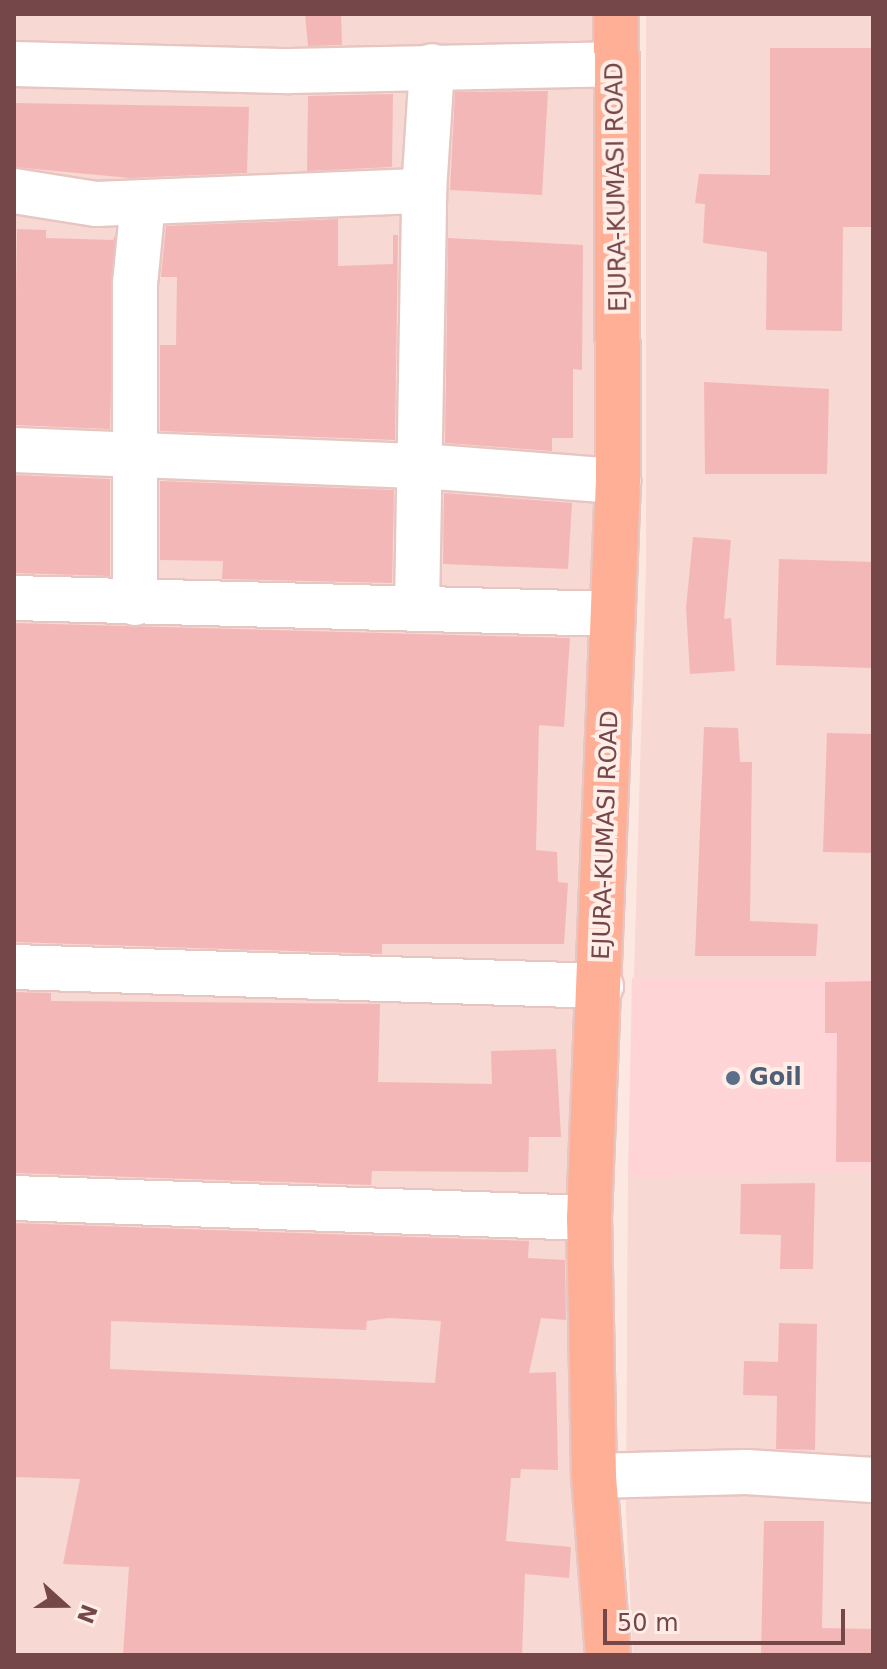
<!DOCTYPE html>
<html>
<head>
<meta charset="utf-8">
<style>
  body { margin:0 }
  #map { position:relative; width:887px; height:1669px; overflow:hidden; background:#fde7e1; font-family:"DejaVu Sans",sans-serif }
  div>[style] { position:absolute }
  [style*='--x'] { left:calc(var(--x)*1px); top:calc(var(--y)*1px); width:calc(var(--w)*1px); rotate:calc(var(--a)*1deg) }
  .residential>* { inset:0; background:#f7d8d2 }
  .commercial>* { inset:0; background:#fed4d7 }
  .building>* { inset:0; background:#f4b7b7 }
  .roads { filter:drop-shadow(2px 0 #e7c5c1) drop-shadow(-2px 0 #e7c5c1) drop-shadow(0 2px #e7c5c1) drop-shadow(0 -2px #e7c5c1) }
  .minor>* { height:44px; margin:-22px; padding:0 22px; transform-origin:22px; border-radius:22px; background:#fff }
  .major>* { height:44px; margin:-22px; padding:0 22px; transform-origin:22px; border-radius:22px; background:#ffaf96 }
  .dots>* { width:22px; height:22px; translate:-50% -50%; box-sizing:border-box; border:4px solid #ffede8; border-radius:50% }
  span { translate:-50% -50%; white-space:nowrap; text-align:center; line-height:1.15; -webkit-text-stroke:8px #ffede8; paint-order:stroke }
  .street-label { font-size:24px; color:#754748 }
  .service-label { font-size:24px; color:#4e5e75; font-weight:700 }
  .left { translate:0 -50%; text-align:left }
  .frame { position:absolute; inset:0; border:16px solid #754748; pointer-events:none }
  .north { position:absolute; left:24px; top:1565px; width:80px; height:80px; -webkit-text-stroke:6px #ffede8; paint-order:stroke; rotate:111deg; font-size:22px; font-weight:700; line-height:32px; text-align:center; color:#754748 }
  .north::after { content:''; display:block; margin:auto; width:28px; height:36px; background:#754748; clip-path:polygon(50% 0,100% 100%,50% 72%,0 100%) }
  .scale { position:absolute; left:603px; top:1609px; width:242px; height:36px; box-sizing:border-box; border:4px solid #754748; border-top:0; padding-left:10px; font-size:24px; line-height:28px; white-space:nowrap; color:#754748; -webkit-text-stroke:6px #ffede8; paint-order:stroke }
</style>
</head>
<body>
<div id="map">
  <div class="residential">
    <i style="clip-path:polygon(14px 14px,607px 14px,602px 1655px,14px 1655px)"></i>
    <i style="clip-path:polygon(646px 14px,873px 14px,873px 1655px,633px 1655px,626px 1512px,628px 1178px,646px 566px)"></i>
  </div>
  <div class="commercial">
    <i style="clip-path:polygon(873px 977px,873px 1171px,628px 1178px,632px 978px)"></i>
  </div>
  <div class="building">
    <i style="clip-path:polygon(305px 14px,341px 14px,342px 45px,308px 46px)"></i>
    <i style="clip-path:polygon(770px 48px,873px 48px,873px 227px,843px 227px,842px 331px,766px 330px,767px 252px,703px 243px,705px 204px,695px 203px,699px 174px,770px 175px)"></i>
    <i style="clip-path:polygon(548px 91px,542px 195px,450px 190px,455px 92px)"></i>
    <i style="clip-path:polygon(393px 94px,392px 167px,307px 171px,308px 96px)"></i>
    <i style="clip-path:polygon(14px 103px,249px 107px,247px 173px,130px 178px,14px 167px)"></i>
    <i style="clip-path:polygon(338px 219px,338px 266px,393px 264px,393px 235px,398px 235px,395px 440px,160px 431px,160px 345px,176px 345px,177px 277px,161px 277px,166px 226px)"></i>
    <i style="clip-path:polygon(17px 229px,46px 230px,46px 238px,113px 240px,115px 235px,110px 429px,14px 425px)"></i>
    <i style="clip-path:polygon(448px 238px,583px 245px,582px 370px,573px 369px,573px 438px,552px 438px,552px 451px,445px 443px)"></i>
    <i style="clip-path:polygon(704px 382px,829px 389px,827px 474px,705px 474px)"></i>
    <i style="clip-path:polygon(14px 475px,110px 479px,110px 576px,14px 573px)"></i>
    <i style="clip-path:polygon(160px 481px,394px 490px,392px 583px,222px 579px,223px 561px,160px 560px)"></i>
    <i style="clip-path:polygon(444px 493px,572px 503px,568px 569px,443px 564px)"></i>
    <i style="clip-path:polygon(693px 537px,731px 540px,724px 619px,731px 618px,735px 671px,690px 674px,686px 608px)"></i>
    <i style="clip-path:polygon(779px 559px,873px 562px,873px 668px,776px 665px)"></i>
    <i style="clip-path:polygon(14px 623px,570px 638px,564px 727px,539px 725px,536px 850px,557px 852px,558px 882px,568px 883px,564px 944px,382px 944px,382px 954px,14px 942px)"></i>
    <i style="clip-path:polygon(704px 727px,738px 728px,740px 762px,752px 762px,750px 921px,818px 924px,816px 956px,695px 956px)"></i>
    <i style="clip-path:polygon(827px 733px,873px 734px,873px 853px,823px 852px)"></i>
    <i style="clip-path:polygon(873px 981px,873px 1162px,836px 1162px,837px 1033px,825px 1033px,825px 982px)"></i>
    <i style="clip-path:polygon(14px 992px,51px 993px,51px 1001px,380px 1004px,378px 1082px,492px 1084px,491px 1051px,556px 1049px,561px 1137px,529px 1137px,528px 1172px,372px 1171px,371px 1185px,14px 1173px)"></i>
    <i style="clip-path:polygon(815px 1183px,813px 1269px,780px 1269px,781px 1235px,740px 1234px,741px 1184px)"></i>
    <i style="clip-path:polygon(evenodd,14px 1223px,529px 1241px,528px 1258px,565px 1260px,566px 1320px,541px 1318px,529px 1373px,556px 1372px,558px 1470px,521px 1469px,520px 1478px,511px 1478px,506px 1541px,571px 1547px,569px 1578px,525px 1574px,522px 1655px,123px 1655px,129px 1567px,63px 1564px,80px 1479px,14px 1477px,14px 1223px,389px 1318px,441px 1321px,435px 1383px,110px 1369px,111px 1321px,366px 1330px,367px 1321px,389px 1318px)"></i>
    <i style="clip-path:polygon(779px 1323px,817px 1324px,815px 1450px,776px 1449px,777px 1396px,743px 1395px,744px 1361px,778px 1362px)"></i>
    <i style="clip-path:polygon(764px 1521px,824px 1521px,822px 1628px,873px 1629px,873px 1655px,761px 1655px)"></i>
  </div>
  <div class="roads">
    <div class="minor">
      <i style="--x:14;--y:64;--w:276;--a:1.5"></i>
      <i style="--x:290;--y:71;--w:324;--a:-1.2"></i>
      <i style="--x:14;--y:191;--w:83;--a:9"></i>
      <i style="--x:96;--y:204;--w:328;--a:-2.3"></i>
      <i style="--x:424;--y:191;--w:125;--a:-86.3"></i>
      <i style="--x:14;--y:450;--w:407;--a:2.3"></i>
      <i style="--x:421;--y:466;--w:198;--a:4.4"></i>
      <i style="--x:14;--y:598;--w:598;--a:1.53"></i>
      <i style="--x:135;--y:603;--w:319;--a:-90"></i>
      <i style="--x:135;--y:284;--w:82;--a:-84.4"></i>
      <i style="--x:417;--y:607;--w:416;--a:-89"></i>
      <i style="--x:14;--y:967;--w:587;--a:1.85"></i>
      <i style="--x:14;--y:1198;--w:575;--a:1.99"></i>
      <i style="--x:594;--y:1476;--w:152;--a:-1.5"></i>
      <i style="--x:746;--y:1472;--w:127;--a:3.6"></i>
    </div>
    <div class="major">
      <i style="--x:608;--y:1655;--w:180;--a:-94.5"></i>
      <i style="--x:594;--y:1476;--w:258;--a:-91.1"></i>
      <i style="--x:589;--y:1218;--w:738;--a:-87.75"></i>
      <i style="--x:618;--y:481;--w:467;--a:-90.2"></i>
    </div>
  </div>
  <div class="dots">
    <i style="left:733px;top:1078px;background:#5c6f8a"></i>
  </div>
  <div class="street-label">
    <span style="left:617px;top:187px;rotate:-91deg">EJURA-KUMASI ROAD</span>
    <span style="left:606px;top:835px;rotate:-88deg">EJURA-KUMASI ROAD</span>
  </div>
  <div class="service-label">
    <span class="left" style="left:749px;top:1078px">Goil</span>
  </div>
  <div class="frame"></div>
  <div class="north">N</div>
  <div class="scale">50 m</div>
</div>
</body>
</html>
